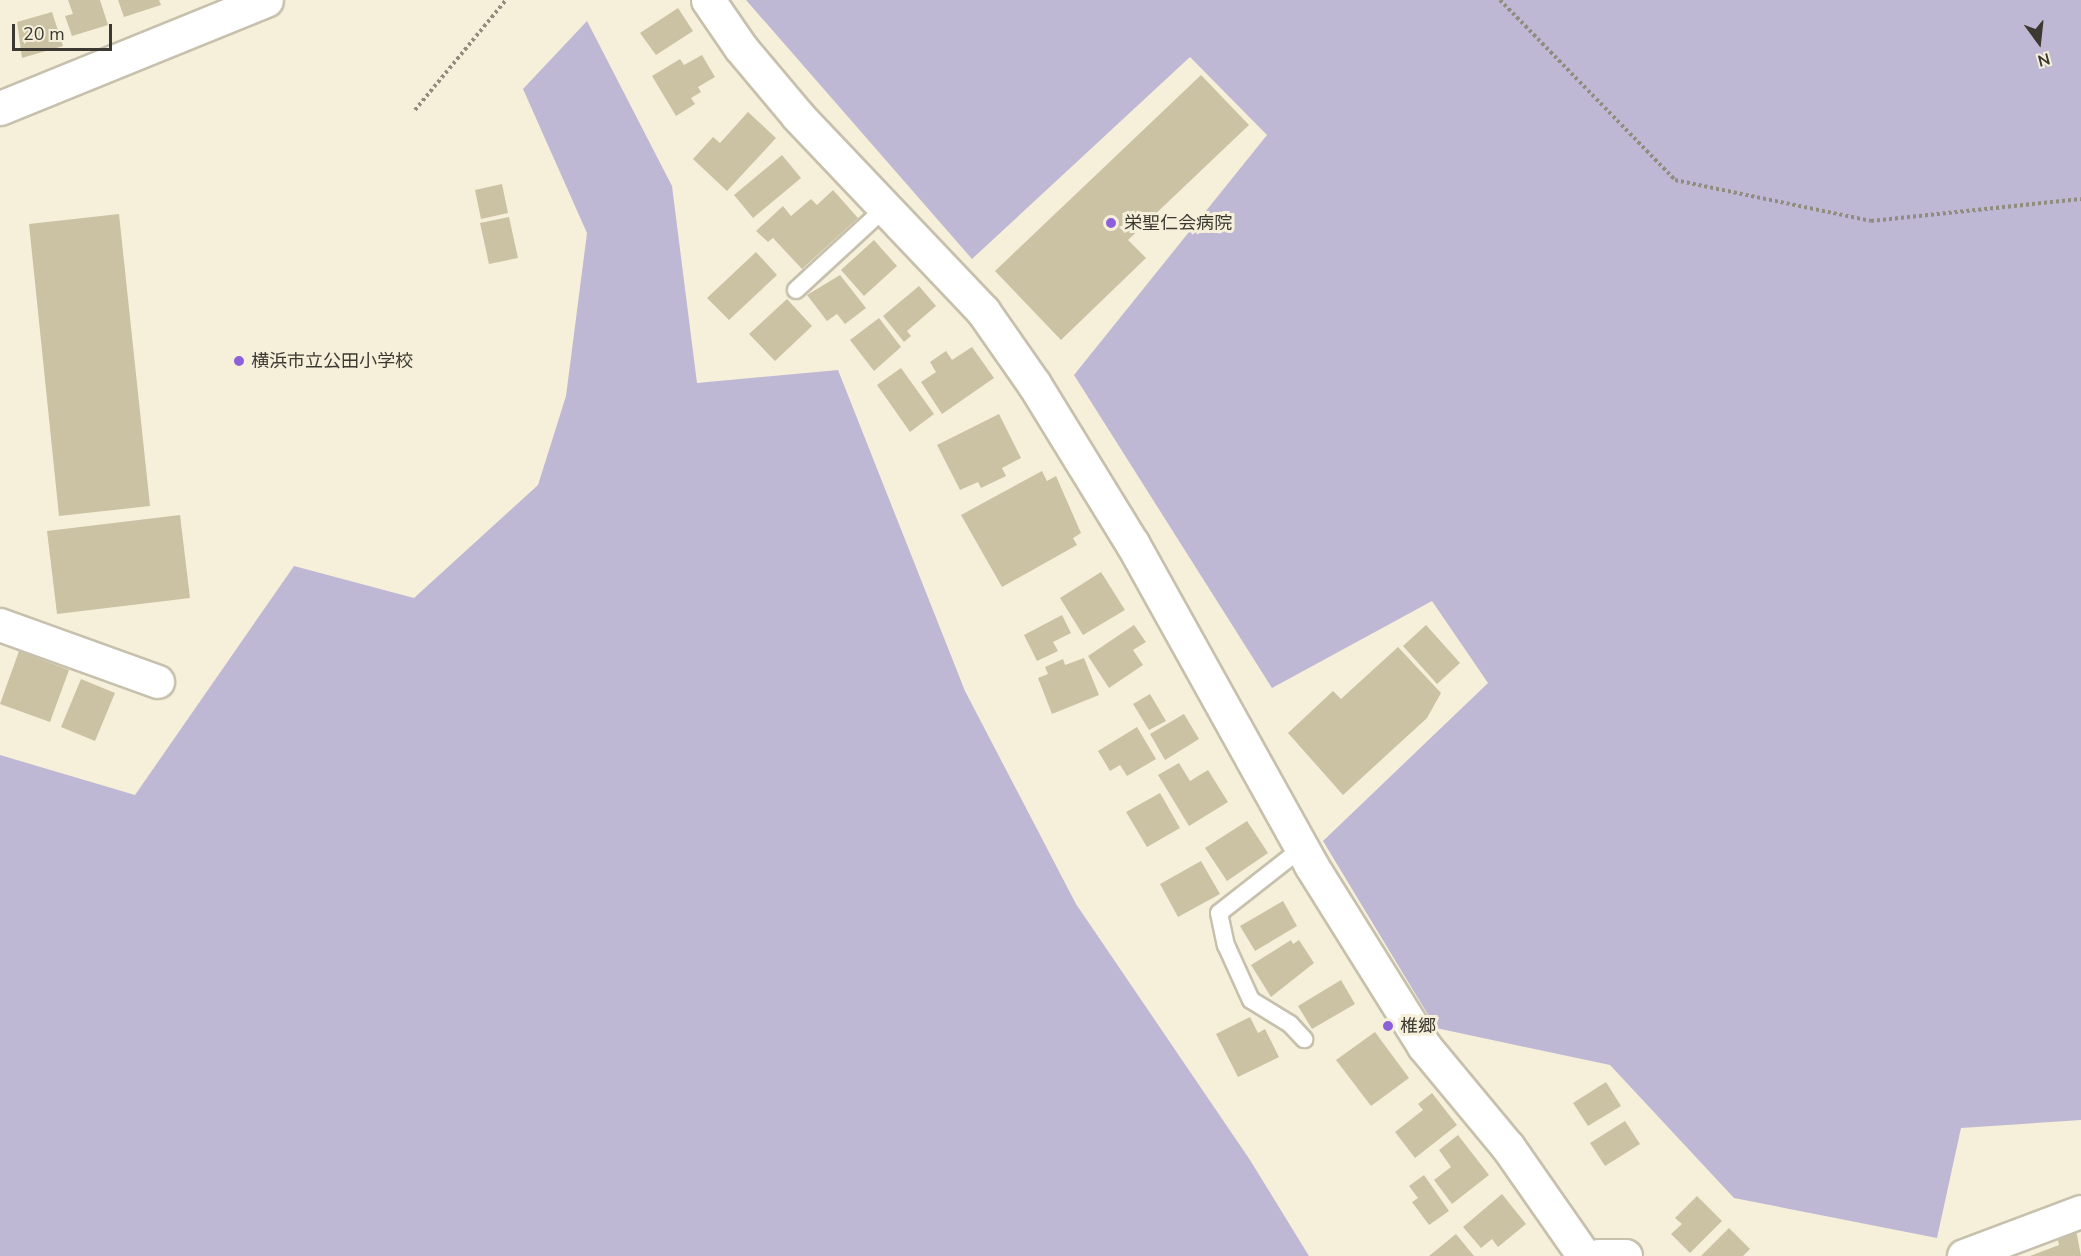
<!DOCTYPE html>
<html>
<head>
<meta charset="utf-8">
<style>
  body { margin:0 }
  #map { position:relative; width:2081px; height:1256px; overflow:hidden; background:#f6f0db; font-family:"Nunito Sans","Noto Sans JP",sans-serif }
  div>[style] { position:absolute }
  [style*='--x'] { left:calc(var(--x)*1px); top:calc(var(--y)*1px); width:calc(var(--w)*1px); rotate:calc(var(--a)*1deg) }
  .green>* { inset:0; background:#bfb8d4 }
  .building>* { inset:0; background:#cbc2a4 }
  .path>* { height:4px; margin-top:-2px; transform-origin:0; background:repeating-linear-gradient(90deg,#908d7f 0 3px,transparent 0 6px) }
  .roads { filter:drop-shadow(2px 0 #c6c0ad) drop-shadow(-2px 0 #c6c0ad) drop-shadow(0 2px #c6c0ad) drop-shadow(0 -2px #c6c0ad) }
  .service>* { height:16px; margin:-8px; padding:0 8px; transform-origin:8px; border-radius:8px; background:#fff }
  .minor>* { height:32px; margin:-16px; padding:0 16px; transform-origin:16px; border-radius:16px; background:#fff }
  .tertiary>* { height:33px; margin:-16.5px; padding:0 16.5px; transform-origin:16.5px; border-radius:16.5px; background:#fff }
  .dots>* { width:16px; height:16px; translate:-50% -50%; box-sizing:border-box; border:3px solid #f6f0db; border-radius:50% }
  span { translate:-50% -50%; white-space:nowrap; text-align:center; line-height:1.15; -webkit-text-stroke:6px #f6f0db; paint-order:stroke }
  .poi-label { font-size:18px; color:#3b3931 }
  .left { translate:0 -50%; text-align:left }
  .north { position:absolute; left:2009px; top:12px; width:60px; height:60px; -webkit-text-stroke:4px #f6f0db; paint-order:stroke; rotate:165deg; font-size:16px; font-weight:700; line-height:24px; text-align:center; color:#3b3931 }
  .north::after { content:''; display:block; margin:auto; width:21px; height:27px; background:#3b3931; clip-path:polygon(50% 0,100% 100%,50% 72%,0 100%) }
  .scale { position:absolute; left:12px; top:24px; width:100px; height:27px; box-sizing:border-box; border:3px solid #3b3931; border-top:0; padding-left:8px; font-size:18px; line-height:21px; white-space:nowrap; color:#3b3931; -webkit-text-stroke:4px #f6f0db; paint-order:stroke }
</style>
</head>
<body>
<div id="map">
  <div class="green">
    <i style="clip-path:polygon(746px 0,2081px 0,2081px 1120px,1961px 1128px,1937px 1238px,1734px 1198px,1610px 1065px,1436px 1028px,1323px 841px,1488px 683px,1432px 601px,1272px 688px,1074px 375px,1267px 135px,1190px 57px,972px 259px)"></i>
    <i style="clip-path:polygon(587px 21px,672px 186px,697px 383px,838px 370px,965px 691px,1076px 904px,1250px 1160px,1309px 1256px,0 1256px,0 755px,135px 795px,294px 566px,414px 598px,538px 485px,566px 396px,587px 233px,523px 89px)"></i>
  </div>
  <div class="building">
    <i style="clip-path:polygon(68px 0,100px 0,108px 25px,72px 36px,65px 16px,73px 14px)"></i>
    <i style="clip-path:polygon(118px 0,159px 0,161px 5px,124px 17px)"></i>
    <i style="clip-path:polygon(678px 8px,693px 31px,656px 55px,640px 33px)"></i>
    <i style="clip-path:polygon(52px 12px,63px 46px,22px 58px,17px 22px)"></i>
    <i style="clip-path:polygon(702px 55px,715px 77px,698px 87px,701px 92px,691px 98px,695px 104px,676px 116px,652px 76px,680px 59px,684px 65px)"></i>
    <i style="clip-path:polygon(1201px 75px,1249px 125px,1128px 240px,1146px 258px,1061px 340px,995px 271px)"></i>
    <i style="clip-path:polygon(748px 112px,776px 138px,727px 191px,693px 159px,713px 137px,720px 143px)"></i>
    <i style="clip-path:polygon(782px 155px,801px 178px,753px 218px,734px 195px)"></i>
    <i style="clip-path:polygon(502px 184px,508px 213px,481px 219px,475px 190px)"></i>
    <i style="clip-path:polygon(833px 190px,858px 218px,802px 269px,773px 238px,768px 242px,756px 231px,783px 206px,791px 216px,811px 199px,817px 205px)"></i>
    <i style="clip-path:polygon(119px 214px,150px 506px,59px 516px,29px 224px)"></i>
    <i style="clip-path:polygon(509px 217px,518px 258px,489px 264px,480px 223px)"></i>
    <i style="clip-path:polygon(874px 240px,897px 266px,864px 296px,841px 270px)"></i>
    <i style="clip-path:polygon(756px 252px,777px 275px,729px 320px,707px 298px)"></i>
    <i style="clip-path:polygon(840px 275px,866px 308px,845px 324px,837px 314px,827px 321px,807px 295px)"></i>
    <i style="clip-path:polygon(919px 286px,936px 306px,907px 331px,911px 336px,904px 342px,883px 316px)"></i>
    <i style="clip-path:polygon(787px 299px,812px 326px,775px 361px,749px 334px)"></i>
    <i style="clip-path:polygon(879px 318px,901px 347px,874px 371px,850px 340px)"></i>
    <i style="clip-path:polygon(972px 347px,994px 378px,942px 414px,921px 382px,936px 372px,930px 362px,946px 351px,952px 360px)"></i>
    <i style="clip-path:polygon(901px 368px,934px 414px,910px 432px,877px 385px)"></i>
    <i style="clip-path:polygon(999px 414px,1021px 458px,1002px 468px,1006px 476px,981px 488px,978px 482px,960px 490px,937px 445px)"></i>
    <i style="clip-path:polygon(1042px 471px,1047px 481px,1056px 476px,1081px 533px,1073px 538px,1077px 545px,1002px 587px,961px 515px)"></i>
    <i style="clip-path:polygon(180px 515px,190px 598px,57px 614px,47px 531px)"></i>
    <i style="clip-path:polygon(1101px 572px,1125px 610px,1083px 635px,1060px 598px)"></i>
    <i style="clip-path:polygon(1062px 615px,1071px 633px,1053px 642px,1058px 651px,1037px 661px,1024px 635px)"></i>
    <i style="clip-path:polygon(1134px 625px,1146px 642px,1133px 650px,1143px 665px,1109px 688px,1088px 656px)"></i>
    <i style="clip-path:polygon(1426px 625px,1460px 663px,1437px 684px,1403px 646px)"></i>
    <i style="clip-path:polygon(1398px 647px,1441px 693px,1427px 718px,1343px 795px,1288px 733px,1333px 691px,1341px 699px)"></i>
    <i style="clip-path:polygon(19px 651px,69px 670px,50px 722px,0 704px)"></i>
    <i style="clip-path:polygon(1084px 658px,1099px 695px,1052px 714px,1038px 678px,1048px 674px,1045px 667px,1063px 659px,1065px 665px)"></i>
    <i style="clip-path:polygon(81px 679px,115px 693px,95px 741px,61px 727px)"></i>
    <i style="clip-path:polygon(1150px 694px,1166px 721px,1149px 730px,1133px 704px)"></i>
    <i style="clip-path:polygon(1184px 714px,1199px 739px,1165px 760px,1150px 734px)"></i>
    <i style="clip-path:polygon(1137px 727px,1156px 759px,1127px 776px,1120px 765px,1110px 771px,1098px 751px)"></i>
    <i style="clip-path:polygon(1179px 763px,1190px 781px,1208px 770px,1228px 802px,1189px 826px,1158px 775px)"></i>
    <i style="clip-path:polygon(1160px 793px,1180px 828px,1147px 847px,1126px 812px)"></i>
    <i style="clip-path:polygon(1247px 821px,1268px 853px,1227px 881px,1205px 848px)"></i>
    <i style="clip-path:polygon(1201px 861px,1220px 894px,1178px 917px,1160px 884px)"></i>
    <i style="clip-path:polygon(1283px 901px,1297px 926px,1255px 951px,1240px 926px)"></i>
    <i style="clip-path:polygon(1291px 940px,1293px 944px,1299px 940px,1314px 963px,1271px 997px,1251px 965px)"></i>
    <i style="clip-path:polygon(1341px 980px,1355px 1004px,1312px 1029px,1298px 1006px)"></i>
    <i style="clip-path:polygon(1250px 1017px,1258px 1033px,1265px 1029px,1279px 1057px,1238px 1077px,1216px 1034px)"></i>
    <i style="clip-path:polygon(1375px 1032px,1409px 1078px,1371px 1106px,1336px 1060px)"></i>
    <i style="clip-path:polygon(1606px 1082px,1621px 1106px,1588px 1126px,1573px 1103px)"></i>
    <i style="clip-path:polygon(1432px 1093px,1457px 1125px,1415px 1158px,1395px 1132px,1423px 1110px,1418px 1104px)"></i>
    <i style="clip-path:polygon(1625px 1121px,1640px 1144px,1605px 1166px,1590px 1143px)"></i>
    <i style="clip-path:polygon(1458px 1135px,1489px 1175px,1452px 1204px,1434px 1180px,1451px 1167px,1439px 1150px)"></i>
    <i style="clip-path:polygon(1424px 1175px,1449px 1211px,1429px 1225px,1412px 1202px,1418px 1198px,1409px 1186px)"></i>
    <i style="clip-path:polygon(1502px 1194px,1526px 1224px,1498px 1247px,1492px 1239px,1481px 1248px,1463px 1227px)"></i>
    <i style="clip-path:polygon(1697px 1196px,1722px 1221px,1690px 1253px,1671px 1234px,1682px 1224px,1675px 1218px)"></i>
    <i style="clip-path:polygon(1729px 1228px,1750px 1249px,1743px 1256px,1701px 1256px)"></i>
    <i style="clip-path:polygon(2076px 1230px,2081px 1256px,2030px 1256px,2059px 1245px,2057px 1236px)"></i>
    <i style="clip-path:polygon(1456px 1234px,1474px 1256px,1429px 1256px)"></i>
  </div>
  <div class="path">
    <i style="--x:1500;--y:0;--w:251;--a:45.8"></i>
    <i style="--x:1675;--y:180;--w:200;--a:11.8"></i>
    <i style="--x:1871;--y:221;--w:211;--a:-6"></i>
    <i style="--x:415;--y:110;--w:143;--a:-50.4"></i>
  </div>
  <div class="roads">
    <div class="service">
      <i style="--x:796;--y:290;--w:121;--a:-42.7"></i>
      <i style="--x:1302;--y:848;--w:105;--a:141.9"></i>
      <i style="--x:1219;--y:913;--w:33;--a:78"></i>
      <i style="--x:1226;--y:945;--w:60;--a:65.6"></i>
      <i style="--x:1251;--y:1000;--w:46;--a:31.6"></i>
      <i style="--x:1290;--y:1024;--w:21;--a:47"></i>
    </div>
    <div class="minor">
      <i style="--x:0;--y:625;--w:168;--a:19.8"></i>
      <i style="--x:1599;--y:1256;--w:27;--a:0"></i>
      <i style="--x:1964;--y:1256;--w:125;--a:-20.6"></i>
    </div>
    <div class="tertiary">
      <i style="--x:708;--y:0;--w:58;--a:55.5"></i>
      <i style="--x:741;--y:48;--w:89;--a:50"></i>
      <i style="--x:798;--y:116;--w:269;--a:46.5"></i>
      <i style="--x:983;--y:311;--w:89;--a:55.1"></i>
      <i style="--x:1034;--y:384;--w:187;--a:58.4"></i>
      <i style="--x:1132;--y:543;--w:368;--a:60.9"></i>
      <i style="--x:1311;--y:865;--w:213;--a:58"></i>
      <i style="--x:1424;--y:1046;--w:131;--a:50.3"></i>
      <i style="--x:1508;--y:1147;--w:133;--a:55.1"></i>
      <i style="--x:0;--y:108;--w:287;--a:-22.1"></i>
    </div>
  </div>
  <div class="dots">
    <i style="left:1111px;top:223px;background:#8c60db"></i>
    <i style="left:239px;top:361px;background:#8c60db"></i>
    <i style="left:1388px;top:1026px;background:#8c60db"></i>
  </div>
  <div class="poi-label">
    <span class="left" style="left:1124px;top:223px">栄聖仁会病院</span>
    <span class="left" style="left:251px;top:361px">横浜市立公田小学校</span>
    <span class="left" style="left:1400px;top:1026px">椎郷</span>
  </div>
  <div class="north">N</div>
  <div class="scale">20 m</div>
</div>
</body>
</html>
